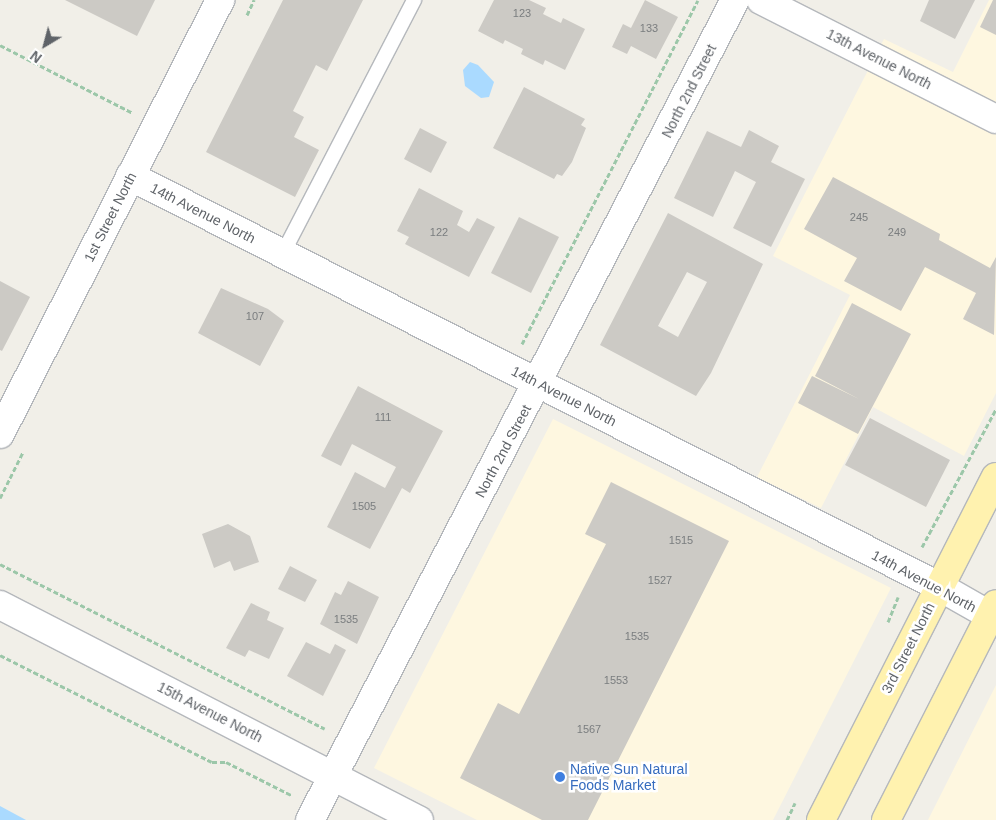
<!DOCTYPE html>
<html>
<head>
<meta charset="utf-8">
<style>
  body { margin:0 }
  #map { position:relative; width:996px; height:820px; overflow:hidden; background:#f1efe8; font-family:Arial,sans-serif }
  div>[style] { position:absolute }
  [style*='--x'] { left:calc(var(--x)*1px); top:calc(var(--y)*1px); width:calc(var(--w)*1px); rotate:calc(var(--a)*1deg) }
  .commercial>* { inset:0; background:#fef7e0 }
  .water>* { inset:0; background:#aadaff }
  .building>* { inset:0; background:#cccac5 }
  .path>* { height:3px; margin-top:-1.5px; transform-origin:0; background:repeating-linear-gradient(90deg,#9cc7a9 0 5px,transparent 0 7.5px) }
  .roads { filter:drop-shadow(1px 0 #b5b8bc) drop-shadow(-1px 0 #b5b8bc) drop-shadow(0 1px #b5b8bc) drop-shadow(0 -1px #b5b8bc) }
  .service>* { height:14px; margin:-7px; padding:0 7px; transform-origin:7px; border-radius:7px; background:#fff }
  .minor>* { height:28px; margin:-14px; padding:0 14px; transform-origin:14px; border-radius:14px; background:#fff }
  .tertiary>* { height:28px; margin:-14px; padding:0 14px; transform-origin:14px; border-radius:14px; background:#fff }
  .primary>* { height:28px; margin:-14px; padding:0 14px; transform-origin:14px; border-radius:14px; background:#fff2af }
  .dots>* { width:14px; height:14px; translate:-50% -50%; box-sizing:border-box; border:2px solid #fff; border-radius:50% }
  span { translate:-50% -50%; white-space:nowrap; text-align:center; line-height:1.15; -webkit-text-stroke:5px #fff; paint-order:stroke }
  .number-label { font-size:11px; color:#7a7d7f }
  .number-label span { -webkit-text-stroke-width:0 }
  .street-label { font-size:14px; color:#5f6368 }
  .shop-label { font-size:14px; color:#366cbe }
  .left { translate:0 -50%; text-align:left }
  .north { position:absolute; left:20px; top:20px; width:50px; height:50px; -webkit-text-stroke:4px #fff; paint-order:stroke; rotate:217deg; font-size:14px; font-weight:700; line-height:20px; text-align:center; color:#5f6368 }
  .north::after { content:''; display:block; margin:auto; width:18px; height:22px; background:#5f6368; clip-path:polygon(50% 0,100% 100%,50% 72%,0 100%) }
</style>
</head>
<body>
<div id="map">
  <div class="commercial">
    <i style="clip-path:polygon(989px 0,996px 0,996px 393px,964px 456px,873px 407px,821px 508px,757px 477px,850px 295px,773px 256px,884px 39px,953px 72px)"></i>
    <i style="clip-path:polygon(553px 419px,891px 588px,773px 820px,477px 820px,374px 768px)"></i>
    <i style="clip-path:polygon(996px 685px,996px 820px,928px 820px)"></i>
  </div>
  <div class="water">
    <i style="clip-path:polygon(470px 62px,478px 65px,494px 82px,489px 97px,481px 98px,465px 86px,463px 70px)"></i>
    <i style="clip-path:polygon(0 806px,26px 820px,0 820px)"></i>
  </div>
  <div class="building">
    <i style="clip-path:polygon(65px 0,155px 0,137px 36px)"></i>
    <i style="clip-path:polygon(283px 0,363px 0,327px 71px,316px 65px,293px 111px,304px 117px,294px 137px,319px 150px,295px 197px,206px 152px)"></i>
    <i style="clip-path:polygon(494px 0,529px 0,546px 8px,543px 14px,561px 23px,563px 18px,585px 29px,565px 70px,545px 60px,543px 65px,521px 54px,523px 49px,505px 40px,503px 44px,478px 31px)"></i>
    <i style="clip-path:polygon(645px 0,678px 17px,656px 59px,631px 46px,627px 54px,612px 47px,623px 24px,631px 28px)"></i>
    <i style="clip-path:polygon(929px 0,975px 0,955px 39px,920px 21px)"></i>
    <i style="clip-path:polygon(993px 0,996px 0,996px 35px,980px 27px)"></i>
    <i style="clip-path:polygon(524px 87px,585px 119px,581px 125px,586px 128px,572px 162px,562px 176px,557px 174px,554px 179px,493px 148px)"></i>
    <i style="clip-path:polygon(420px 128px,447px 142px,431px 173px,404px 159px)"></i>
    <i style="clip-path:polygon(749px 130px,779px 146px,771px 162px,805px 179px,771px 247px,733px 228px,756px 182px,735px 171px,713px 217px,674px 198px,707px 131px,741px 147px)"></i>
    <i style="clip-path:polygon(833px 177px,940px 234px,939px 240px,990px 268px,996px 257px,994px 335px,963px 319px,976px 293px,925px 267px,901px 311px,844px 281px,857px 258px,804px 229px)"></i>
    <i style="clip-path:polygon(419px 188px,463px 211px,457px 225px,469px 232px,477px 218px,495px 227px,469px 277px,405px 244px,409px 237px,397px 231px)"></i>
    <i style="clip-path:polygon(evenodd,668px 213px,763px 264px,711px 373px,696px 396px,600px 345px,668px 213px,687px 272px,707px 282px,678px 337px,658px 326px,687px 272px)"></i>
    <i style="clip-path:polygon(519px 217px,559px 237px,531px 293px,491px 273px)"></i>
    <i style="clip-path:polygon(0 281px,30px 297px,2px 351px,0 350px)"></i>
    <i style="clip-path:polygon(221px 288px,268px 309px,284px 321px,260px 366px,198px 333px)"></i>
    <i style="clip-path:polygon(852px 303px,911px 334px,858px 434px,798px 403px,812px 376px,859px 399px,815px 376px)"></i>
    <i style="clip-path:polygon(358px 386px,443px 431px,410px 493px,402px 488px,370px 549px,327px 527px,355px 472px,385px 488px,396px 467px,352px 444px,341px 466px,321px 456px)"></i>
    <i style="clip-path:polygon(870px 418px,950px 460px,926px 507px,845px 465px)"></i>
    <i style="clip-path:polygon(611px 482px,729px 541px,588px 820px,542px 820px,460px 778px,498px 703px,519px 714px,606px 544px,585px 534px)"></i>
    <i style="clip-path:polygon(228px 524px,250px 536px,259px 562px,234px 571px,230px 561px,214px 568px,202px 534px)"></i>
    <i style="clip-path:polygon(290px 566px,317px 580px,305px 602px,278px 589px)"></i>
    <i style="clip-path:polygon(348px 581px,379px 597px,357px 644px,320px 624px,335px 592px,341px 595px)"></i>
    <i style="clip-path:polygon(251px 603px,270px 612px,267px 620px,284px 628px,269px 659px,249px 650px,245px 657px,226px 648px)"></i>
    <i style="clip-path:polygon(306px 642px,330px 654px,335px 644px,346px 650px,323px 696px,287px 676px)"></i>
  </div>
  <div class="path">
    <i style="--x:247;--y:15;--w:17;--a:-65"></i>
    <i style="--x:0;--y:45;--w:149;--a:27.1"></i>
    <i style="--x:522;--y:344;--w:386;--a:-62.9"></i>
    <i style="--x:0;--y:498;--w:51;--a:-63.4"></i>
    <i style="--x:922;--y:547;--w:157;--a:-61.8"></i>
    <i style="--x:0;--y:564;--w:364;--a:26.9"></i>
    <i style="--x:888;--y:622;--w:27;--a:-68"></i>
    <i style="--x:0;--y:655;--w:237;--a:26.8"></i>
    <i style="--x:212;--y:762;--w:14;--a:0"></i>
    <i style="--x:226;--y:762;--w:73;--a:26.9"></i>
    <i style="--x:787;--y:820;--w:19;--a:-65"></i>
  </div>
  <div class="roads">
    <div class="service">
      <i style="--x:283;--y:253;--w:285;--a:-62.6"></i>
    </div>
    <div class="minor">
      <i style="--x:761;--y:0;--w:263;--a:26.9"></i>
      <i style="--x:130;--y:176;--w:908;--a:26.9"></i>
      <i style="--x:940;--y:587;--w:64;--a:29.7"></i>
      <i style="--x:0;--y:605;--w:471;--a:27.2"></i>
      <i style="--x:310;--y:820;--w:924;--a:-62.6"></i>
    </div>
    <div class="tertiary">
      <i style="--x:0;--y:434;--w:487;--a:-63.1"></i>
    </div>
    <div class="primary">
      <i style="--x:821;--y:820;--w:385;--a:-63"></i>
      <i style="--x:886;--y:820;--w:242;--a:-63"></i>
    </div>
  </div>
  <div class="dots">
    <i style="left:560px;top:777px;background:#3f7fe0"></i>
  </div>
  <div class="number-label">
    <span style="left:522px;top:13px">123</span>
    <span style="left:649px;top:28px">133</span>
    <span style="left:859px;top:217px">245</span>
    <span style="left:439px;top:232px">122</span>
    <span style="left:897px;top:232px">249</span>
    <span style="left:255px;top:316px">107</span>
    <span style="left:383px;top:417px">111</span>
    <span style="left:364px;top:506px">1505</span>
    <span style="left:681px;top:540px">1515</span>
    <span style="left:660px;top:580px">1527</span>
    <span style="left:346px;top:619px">1535</span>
    <span style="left:637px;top:636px">1535</span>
    <span style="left:616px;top:680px">1553</span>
    <span style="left:589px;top:729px">1567</span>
  </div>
  <div class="street-label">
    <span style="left:879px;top:59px;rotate:27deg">13th Avenue North</span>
    <span style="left:689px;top:91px;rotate:-63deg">North 2nd Street</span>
    <span style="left:203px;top:213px;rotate:27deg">14th Avenue North</span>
    <span style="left:110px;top:217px;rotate:-63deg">1st Street North</span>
    <span style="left:564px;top:396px;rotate:27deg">14th Avenue North</span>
    <span style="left:503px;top:451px;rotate:-62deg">North 2nd Street</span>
    <span style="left:924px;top:581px;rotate:28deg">14th Avenue North</span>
    <span style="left:908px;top:648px;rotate:-63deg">3rd Street North</span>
    <span style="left:210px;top:712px;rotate:27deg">15th Avenue North</span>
  </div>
  <div class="shop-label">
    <span class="left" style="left:570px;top:777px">Native Sun Natural<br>Foods Market</span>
  </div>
  <div class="north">N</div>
</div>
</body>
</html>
